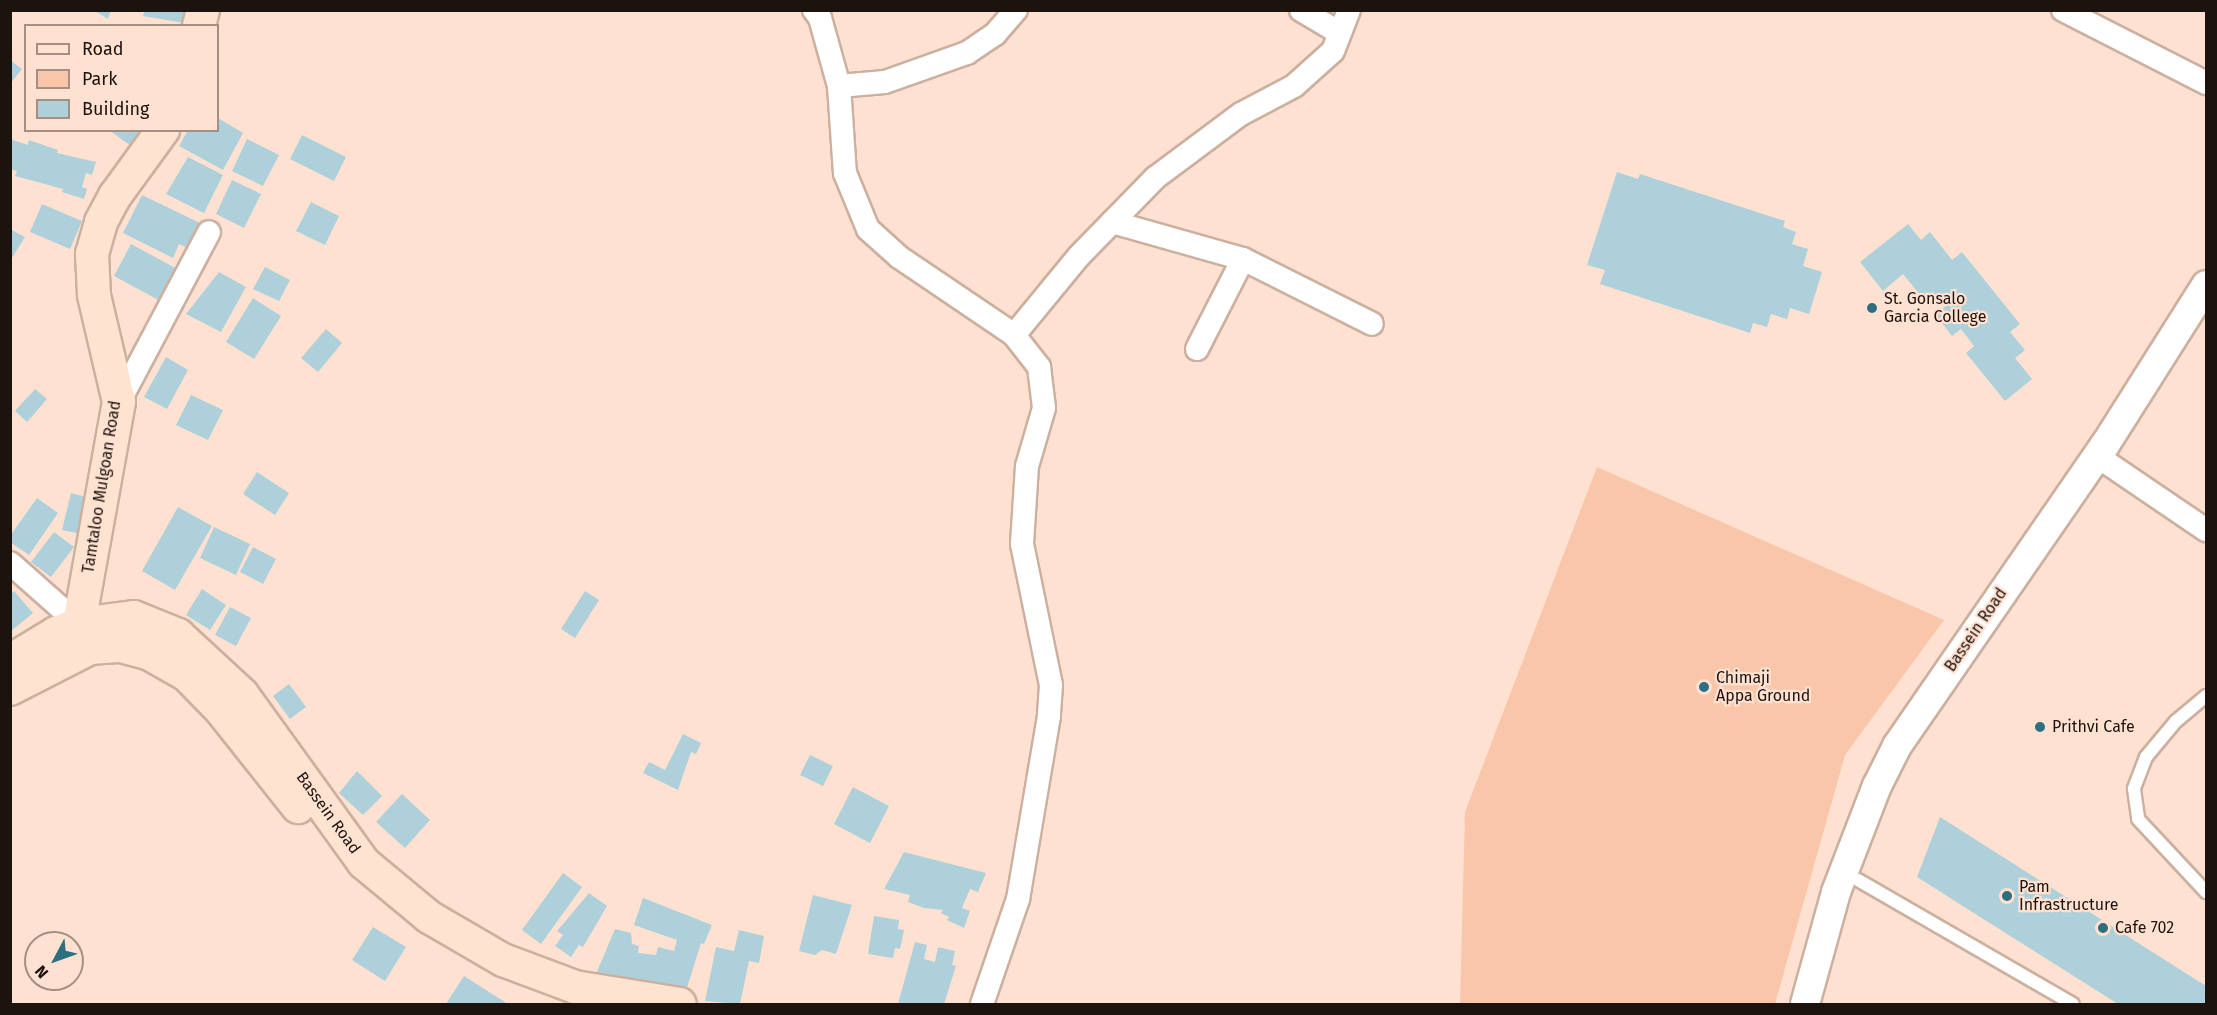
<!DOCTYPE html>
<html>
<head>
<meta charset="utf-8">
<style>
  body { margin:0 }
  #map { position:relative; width:2217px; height:1015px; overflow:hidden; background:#fee1d0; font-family:"Fira Sans",sans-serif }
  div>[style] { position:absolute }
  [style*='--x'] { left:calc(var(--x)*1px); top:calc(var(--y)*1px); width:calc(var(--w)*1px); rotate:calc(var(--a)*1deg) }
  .green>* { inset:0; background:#f9c6a9 }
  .building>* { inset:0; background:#add0db }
  .roads { filter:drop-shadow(2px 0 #ccb09f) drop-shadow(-2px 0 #ccb09f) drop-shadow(0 2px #ccb09f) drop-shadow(0 -2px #ccb09f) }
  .service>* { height:12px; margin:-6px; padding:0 6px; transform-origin:6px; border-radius:6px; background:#fff }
  .minor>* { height:22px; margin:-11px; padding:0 11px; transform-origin:11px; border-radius:11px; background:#fff }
  .tertiary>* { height:28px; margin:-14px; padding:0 14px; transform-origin:14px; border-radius:14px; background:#fff }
  .secondary>* { height:32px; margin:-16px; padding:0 16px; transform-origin:16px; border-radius:16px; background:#ffe3d1 }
  .dots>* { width:16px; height:16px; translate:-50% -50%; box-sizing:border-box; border:3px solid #fee1d0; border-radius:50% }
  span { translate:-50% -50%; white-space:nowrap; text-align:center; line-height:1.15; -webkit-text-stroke:4.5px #fee1d0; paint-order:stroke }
  .poi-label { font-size:16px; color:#1d130e }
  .left { translate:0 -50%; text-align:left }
  .street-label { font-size:16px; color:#1d130e }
  .frame { position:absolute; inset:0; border:12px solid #1d130e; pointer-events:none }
  .legend { position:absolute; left:24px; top:24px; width:195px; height:108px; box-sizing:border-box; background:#fee1d0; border:2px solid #a48f82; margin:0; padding:8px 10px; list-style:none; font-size:18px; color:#1d130e }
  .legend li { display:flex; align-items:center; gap:12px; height:30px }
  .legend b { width:30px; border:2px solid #a48f82 }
  .north { position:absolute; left:24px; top:931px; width:60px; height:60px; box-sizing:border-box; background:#fee1d0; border:2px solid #a48f82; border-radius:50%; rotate:229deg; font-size:16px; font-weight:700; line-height:24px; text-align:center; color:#1d130e }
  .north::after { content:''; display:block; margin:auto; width:21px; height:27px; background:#2c6f80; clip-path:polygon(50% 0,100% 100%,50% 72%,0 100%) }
</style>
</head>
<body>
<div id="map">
  <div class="green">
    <i style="clip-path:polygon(1597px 467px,1944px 620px,1845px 755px,1775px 1004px,1460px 1004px,1465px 812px)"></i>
  </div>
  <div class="building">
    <i style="clip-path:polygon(93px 10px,111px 10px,108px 19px)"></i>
    <i style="clip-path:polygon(145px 10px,188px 10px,184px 23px,143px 16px)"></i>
    <i style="clip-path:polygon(10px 60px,22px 69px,10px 84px)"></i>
    <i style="clip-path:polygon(218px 118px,243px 133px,223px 170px,179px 146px,188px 130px,218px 130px)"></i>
    <i style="clip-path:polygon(109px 130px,146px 130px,134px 148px)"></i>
    <i style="clip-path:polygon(302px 135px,346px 157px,334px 181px,290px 159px)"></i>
    <i style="clip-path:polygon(10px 139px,28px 145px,29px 140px,58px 150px,57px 153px,96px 162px,92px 175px,86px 173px,82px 187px,87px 189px,84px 199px,62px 192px,63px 189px,15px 176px,17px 171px,10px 169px)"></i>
    <i style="clip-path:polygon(247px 139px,279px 155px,263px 186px,232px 171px)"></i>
    <i style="clip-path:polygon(188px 157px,223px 175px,204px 213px,166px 194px)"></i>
    <i style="clip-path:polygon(1617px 172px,1638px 179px,1640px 174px,1785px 221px,1783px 227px,1796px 232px,1792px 244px,1808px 249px,1803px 266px,1822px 272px,1809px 314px,1790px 308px,1787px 319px,1771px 314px,1767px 327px,1753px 323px,1750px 333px,1600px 284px,1605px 270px,1587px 265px)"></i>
    <i style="clip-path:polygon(232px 180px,261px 194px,244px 228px,216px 214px)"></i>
    <i style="clip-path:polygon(142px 195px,200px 223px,188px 248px,179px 244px,173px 258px,123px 233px)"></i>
    <i style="clip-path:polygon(311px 202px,339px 216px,325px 245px,296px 231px)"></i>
    <i style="clip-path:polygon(42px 204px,82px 221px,70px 249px,30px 232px)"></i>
    <i style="clip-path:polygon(1908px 224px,1921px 240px,1930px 232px,1952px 260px,1962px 252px,2020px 324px,2010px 332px,2025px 350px,2015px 358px,2032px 379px,2005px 401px,1966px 353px,1974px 346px,1961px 329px,1952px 336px,1935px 314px,1945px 307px,1933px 292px,1924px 300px,1903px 274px,1883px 291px,1860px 262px)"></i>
    <i style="clip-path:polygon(10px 229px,25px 237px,10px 261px)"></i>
    <i style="clip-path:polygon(131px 244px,181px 271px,164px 303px,114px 276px)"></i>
    <i style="clip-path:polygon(265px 267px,290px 280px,279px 301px,253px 289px)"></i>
    <i style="clip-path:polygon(219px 272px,246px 287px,221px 332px,186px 314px)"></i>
    <i style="clip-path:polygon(253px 298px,281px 316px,254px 359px,226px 342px)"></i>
    <i style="clip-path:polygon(326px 329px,342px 343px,318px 372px,301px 358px)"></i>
    <i style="clip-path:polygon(166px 357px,188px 370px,167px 409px,144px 397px)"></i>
    <i style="clip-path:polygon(35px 389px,47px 399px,27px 422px,15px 411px)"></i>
    <i style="clip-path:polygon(191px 395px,223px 410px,208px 440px,176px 425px)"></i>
    <i style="clip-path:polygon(257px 472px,289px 493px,275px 515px,243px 494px)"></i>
    <i style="clip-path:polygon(71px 493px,89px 498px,81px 534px,62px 530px)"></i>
    <i style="clip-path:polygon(37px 498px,58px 513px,29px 555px,10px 542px,10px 536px)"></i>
    <i style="clip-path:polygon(178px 507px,212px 526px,175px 590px,142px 571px)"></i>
    <i style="clip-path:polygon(214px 527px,250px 544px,236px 575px,200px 558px)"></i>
    <i style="clip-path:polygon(54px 532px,74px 547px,51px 577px,31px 562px)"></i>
    <i style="clip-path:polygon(253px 547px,276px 559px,263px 584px,240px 572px)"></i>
    <i style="clip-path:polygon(202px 589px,226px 605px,210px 630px,186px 615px)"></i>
    <i style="clip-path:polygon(14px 591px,33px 613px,10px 632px,10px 594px)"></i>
    <i style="clip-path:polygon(585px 591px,599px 600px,575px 638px,561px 629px)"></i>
    <i style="clip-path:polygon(230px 607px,251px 618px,236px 646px,215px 635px)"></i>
    <i style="clip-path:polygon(289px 684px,306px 707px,290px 719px,273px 696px)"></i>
    <i style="clip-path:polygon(683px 734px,701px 743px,696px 754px,691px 752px,678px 790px,643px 773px,649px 762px,665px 770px)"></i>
    <i style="clip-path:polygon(810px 755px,833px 766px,823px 786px,800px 775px)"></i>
    <i style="clip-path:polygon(357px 771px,382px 796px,363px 815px,339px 793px)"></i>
    <i style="clip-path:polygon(853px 787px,889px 806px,870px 843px,834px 824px)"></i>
    <i style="clip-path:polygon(402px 794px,430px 820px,405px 848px,376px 822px)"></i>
    <i style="clip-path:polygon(1940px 817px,2206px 986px,2206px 1004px,2118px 1004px,1917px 877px)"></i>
    <i style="clip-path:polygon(904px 852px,986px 873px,978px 892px,970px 889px,962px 908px,970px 911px,964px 928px,947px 920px,949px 917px,941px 913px,943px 910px,924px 908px,908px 902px,910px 895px,884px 889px)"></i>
    <i style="clip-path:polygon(563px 873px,582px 887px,541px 944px,522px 930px)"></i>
    <i style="clip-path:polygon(589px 893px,607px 906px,583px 947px,579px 945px,571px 957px,555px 946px,563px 935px,557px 931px)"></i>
    <i style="clip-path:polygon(813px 895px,852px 905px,836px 954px,822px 950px,815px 955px,799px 951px)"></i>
    <i style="clip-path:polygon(643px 898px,712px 925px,704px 944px,701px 943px,686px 991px,596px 974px,615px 929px,631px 933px,632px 944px,639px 946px,638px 953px,656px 955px,658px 947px,674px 951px,677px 940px,634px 925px)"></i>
    <i style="clip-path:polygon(874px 916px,899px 920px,898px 929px,904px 930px,900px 949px,895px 948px,893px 958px,868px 954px)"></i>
    <i style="clip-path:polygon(373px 927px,406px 947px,385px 981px,352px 960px)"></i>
    <i style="clip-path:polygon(739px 930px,764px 936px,759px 963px,749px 961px,740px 1004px,705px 1001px,716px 947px,734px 951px)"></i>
    <i style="clip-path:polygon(915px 942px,927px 945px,924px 959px,935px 962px,938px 947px,955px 951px,952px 965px,956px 966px,944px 1004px,898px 1004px)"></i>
    <i style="clip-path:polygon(464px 976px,508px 1004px,446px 1004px)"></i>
  </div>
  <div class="roads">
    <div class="service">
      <i style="--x:2206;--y:696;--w:39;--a:140"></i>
      <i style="--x:2176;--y:721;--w:47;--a:129.8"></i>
      <i style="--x:2146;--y:757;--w:34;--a:111"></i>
      <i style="--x:2134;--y:789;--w:30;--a:82"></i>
      <i style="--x:2138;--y:819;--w:100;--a:47"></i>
      <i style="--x:1858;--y:880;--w:248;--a:30"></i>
    </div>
    <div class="minor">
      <i style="--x:814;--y:10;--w:10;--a:53"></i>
      <i style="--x:820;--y:18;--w:71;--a:74.4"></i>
      <i style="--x:839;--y:86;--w:87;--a:86.1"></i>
      <i style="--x:845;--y:173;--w:61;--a:67.7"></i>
      <i style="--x:868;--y:229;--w:42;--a:42.1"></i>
      <i style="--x:899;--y:257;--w:139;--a:34.1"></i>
      <i style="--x:1014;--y:335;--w:41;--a:52"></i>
      <i style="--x:1039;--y:367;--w:41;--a:83"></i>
      <i style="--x:1044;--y:408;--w:60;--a:106.3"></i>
      <i style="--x:1027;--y:466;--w:78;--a:93.7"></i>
      <i style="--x:1022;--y:544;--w:144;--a:78.4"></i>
      <i style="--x:1051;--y:685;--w:31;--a:94"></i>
      <i style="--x:1049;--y:716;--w:186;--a:99.6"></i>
      <i style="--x:1018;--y:899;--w:111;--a:108.9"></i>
      <i style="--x:1301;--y:10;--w:45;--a:30.5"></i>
      <i style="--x:2063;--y:10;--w:161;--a:27"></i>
      <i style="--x:839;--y:86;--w:46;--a:-5"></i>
      <i style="--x:885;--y:82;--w:87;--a:-19.5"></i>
      <i style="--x:967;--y:53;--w:34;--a:-34"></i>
      <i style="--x:995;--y:34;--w:32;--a:-49"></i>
      <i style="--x:1112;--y:222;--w:136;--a:15.8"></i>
      <i style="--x:1243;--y:259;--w:144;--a:26.7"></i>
      <i style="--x:1014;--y:335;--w:102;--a:-50.6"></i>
      <i style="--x:1079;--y:256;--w:109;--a:-45.7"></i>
      <i style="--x:1155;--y:178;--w:107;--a:-36.7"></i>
      <i style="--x:1241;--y:114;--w:60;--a:-27.8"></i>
      <i style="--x:1294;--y:86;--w:52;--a:-41.9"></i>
      <i style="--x:1333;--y:51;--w:44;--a:-68.7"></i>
      <i style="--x:1197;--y:349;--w:101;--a:-62.9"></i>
      <i style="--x:119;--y:402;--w:192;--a:-62.1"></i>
      <i style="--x:2097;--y:456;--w:132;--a:34.2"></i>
      <i style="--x:10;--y:563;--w:92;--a:41.5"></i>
    </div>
    <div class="tertiary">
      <i style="--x:1805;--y:1004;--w:116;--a:-74.5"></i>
      <i style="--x:1836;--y:892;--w:114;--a:-68.9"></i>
      <i style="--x:1877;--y:786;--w:45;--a:-63.4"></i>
      <i style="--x:1897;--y:746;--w:366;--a:-55.4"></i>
      <i style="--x:2105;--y:445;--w:189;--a:-57.7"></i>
    </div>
    <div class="secondary">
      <i style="--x:199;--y:26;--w:16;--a:-76"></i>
      <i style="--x:87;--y:641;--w:19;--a:-115"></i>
      <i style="--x:79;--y:624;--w:226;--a:-79.8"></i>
      <i style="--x:119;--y:402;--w:110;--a:-103.2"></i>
      <i style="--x:94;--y:295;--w:41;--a:-92.8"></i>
      <i style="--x:92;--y:254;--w:33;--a:-74"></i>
      <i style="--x:101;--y:222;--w:30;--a:-62"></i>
      <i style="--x:115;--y:196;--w:82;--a:-54"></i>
      <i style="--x:10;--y:661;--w:54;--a:-31.3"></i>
      <i style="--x:56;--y:633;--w:25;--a:-21"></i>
      <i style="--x:79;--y:624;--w:55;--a:-7.3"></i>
      <i style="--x:134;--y:617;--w:48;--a:22.2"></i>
      <i style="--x:178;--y:635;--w:87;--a:42.7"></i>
      <i style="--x:242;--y:694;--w:208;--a:54.2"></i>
      <i style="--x:364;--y:863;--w:85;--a:39.7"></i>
      <i style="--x:429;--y:917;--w:86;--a:30.2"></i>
      <i style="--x:503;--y:960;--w:77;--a:20.6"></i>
      <i style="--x:575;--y:987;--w:106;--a:9.2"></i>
      <i style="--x:10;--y:689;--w:90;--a:-27.1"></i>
      <i style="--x:90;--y:648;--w:31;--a:-4"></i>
      <i style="--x:121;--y:646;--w:30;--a:15"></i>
      <i style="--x:150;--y:654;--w:43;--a:29.6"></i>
      <i style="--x:187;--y:675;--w:49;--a:45.8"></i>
      <i style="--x:221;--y:710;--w:124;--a:51.6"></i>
    </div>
  </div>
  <div class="dots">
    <i style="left:1872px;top:308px;background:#2c6f80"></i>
    <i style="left:1704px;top:687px;background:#2c6f80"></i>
    <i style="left:2040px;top:727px;background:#2c6f80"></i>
    <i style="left:2007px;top:896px;background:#2c6f80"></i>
    <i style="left:2103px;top:928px;background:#2c6f80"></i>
  </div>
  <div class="poi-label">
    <span class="left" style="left:1884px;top:308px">St. Gonsalo<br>Garcia College</span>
    <span class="left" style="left:1716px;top:687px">Chimaji<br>Appa Ground</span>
    <span class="left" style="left:2052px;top:727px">Prithvi Cafe</span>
    <span class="left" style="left:2019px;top:896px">Pam<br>Infrastructure</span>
    <span class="left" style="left:2115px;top:928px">Cafe 702</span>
  </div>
  <div class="street-label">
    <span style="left:102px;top:487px;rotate:-81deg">Tamtaloo Mulgoan Road</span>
    <span style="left:1976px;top:630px;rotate:-56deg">Bassein Road</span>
    <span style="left:328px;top:813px;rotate:54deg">Bassein Road</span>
  </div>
  <div class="frame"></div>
  <ul class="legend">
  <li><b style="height:8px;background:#ffe3d1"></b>Road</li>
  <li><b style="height:16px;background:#f9c6a9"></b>Park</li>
  <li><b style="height:16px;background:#add0db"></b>Building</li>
  </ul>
  <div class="north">N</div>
</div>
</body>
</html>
